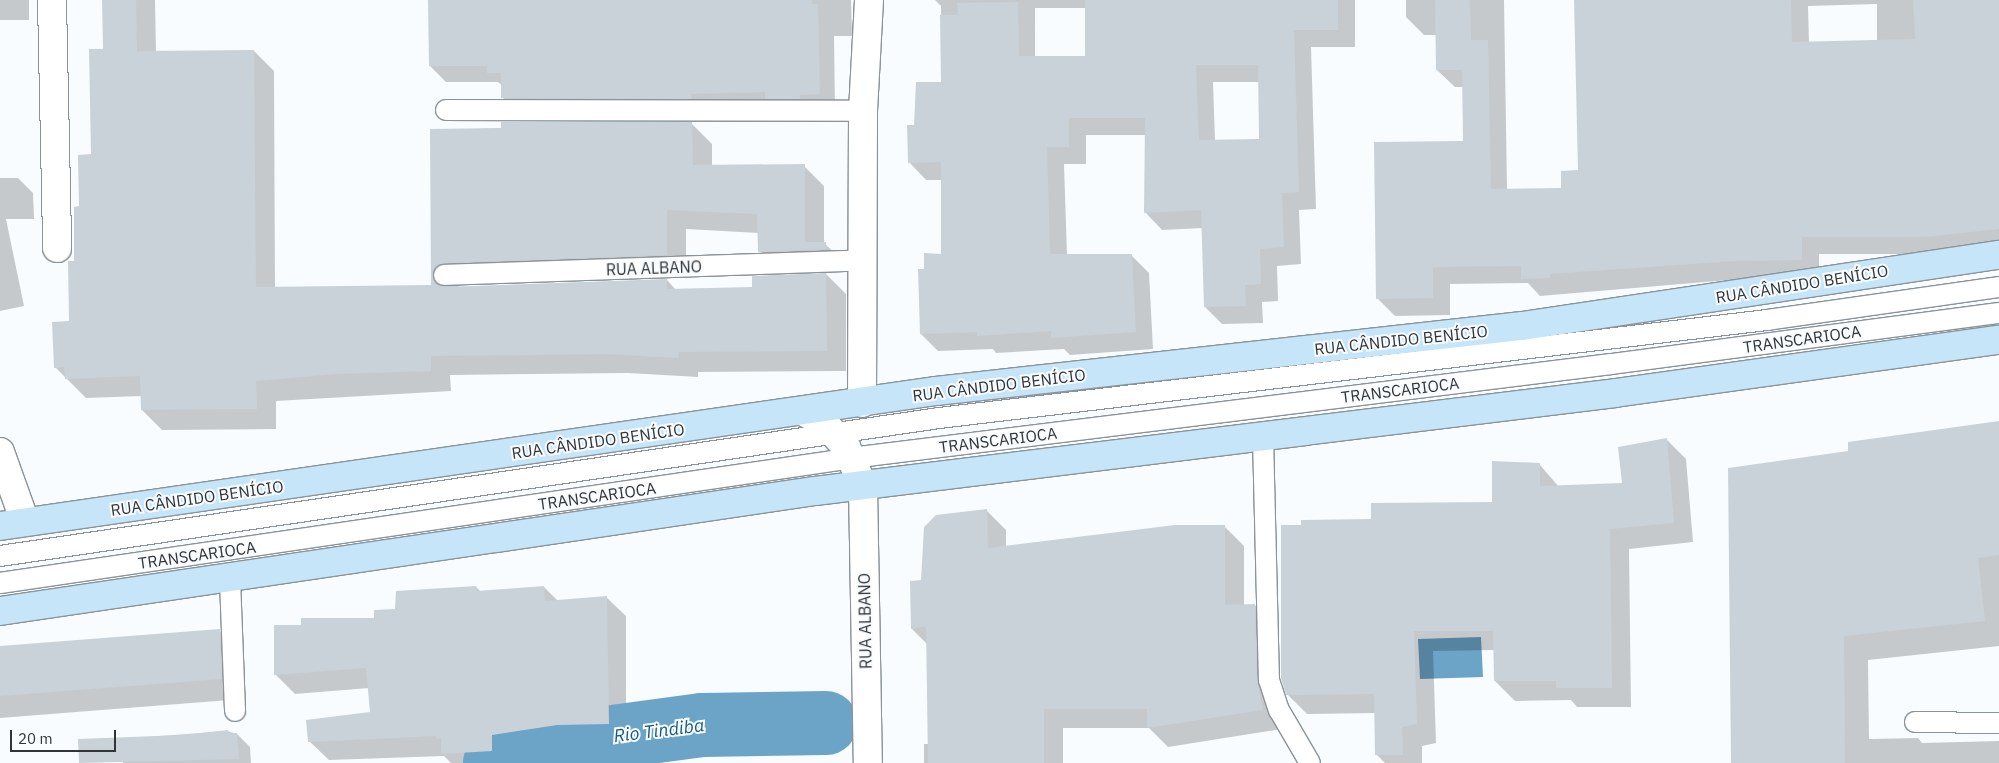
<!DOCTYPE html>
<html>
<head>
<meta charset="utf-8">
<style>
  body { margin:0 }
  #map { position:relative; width:1999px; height:763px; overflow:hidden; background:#f8fcff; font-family:"IBM Plex Sans",sans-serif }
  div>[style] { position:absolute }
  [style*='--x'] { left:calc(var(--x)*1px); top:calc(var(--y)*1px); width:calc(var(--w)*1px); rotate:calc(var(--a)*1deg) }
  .water>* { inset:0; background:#6ca4c8 }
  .shadow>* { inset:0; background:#0003 }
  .river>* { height:64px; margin:-32px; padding:0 32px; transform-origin:32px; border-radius:32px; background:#6ca4c8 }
  .building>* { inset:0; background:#c9d2d8 }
  .roads { filter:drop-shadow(1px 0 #8a9399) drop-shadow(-1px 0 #8a9399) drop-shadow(0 1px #8a9399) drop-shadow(0 -1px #8a9399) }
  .service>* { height:20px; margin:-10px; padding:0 10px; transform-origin:10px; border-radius:10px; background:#fff }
  .minor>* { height:28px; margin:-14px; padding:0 14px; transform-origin:14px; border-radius:14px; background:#fff }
  .primary>* { height:28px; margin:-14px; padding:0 14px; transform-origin:14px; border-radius:14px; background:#c6e5f8 }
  span { translate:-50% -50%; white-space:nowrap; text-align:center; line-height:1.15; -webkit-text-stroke:4px #f8fcff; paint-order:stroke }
  .street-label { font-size:16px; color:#313537 }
  .water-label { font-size:18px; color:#15597d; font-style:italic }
  .scale { position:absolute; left:10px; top:730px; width:106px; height:22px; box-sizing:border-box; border:2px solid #313537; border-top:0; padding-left:6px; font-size:15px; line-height:18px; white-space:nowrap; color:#313537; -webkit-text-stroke:4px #f8fcff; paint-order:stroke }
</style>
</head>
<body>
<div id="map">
  <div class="water">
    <i style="clip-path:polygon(1481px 637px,1483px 677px,1420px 679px,1418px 639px)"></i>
  </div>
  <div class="shadow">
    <i style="clip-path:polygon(0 0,29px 0,29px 20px,0 20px)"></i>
    <i style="clip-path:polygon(103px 0,155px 0,156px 52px,254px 51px,274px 71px,275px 288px,432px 287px,431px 130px,692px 124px,712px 144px,712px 166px,804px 166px,824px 186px,824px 243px,845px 263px,780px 271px,760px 251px,759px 233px,686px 229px,686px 275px,464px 283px,456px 288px,667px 280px,676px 290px,754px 288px,826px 274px,846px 294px,846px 371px,698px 372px,698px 377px,628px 373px,450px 375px,451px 391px,276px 401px,276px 429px,162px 430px,142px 410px,142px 396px,86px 398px,55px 367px,70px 322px,81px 208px,92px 156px,104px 50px)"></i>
    <i style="clip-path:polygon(430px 0,851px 0,852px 36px,834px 36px,835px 110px,519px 114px,503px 98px,503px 86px,498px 82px,446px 82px,430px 66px)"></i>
    <i style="clip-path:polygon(evenodd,935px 0,1355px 0,1355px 47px,1311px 47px,1316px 209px,1299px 210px,1301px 264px,1277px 266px,1278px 301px,1262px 302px,1263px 323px,1222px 324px,1205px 307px,1203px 228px,1162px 230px,1145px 212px,1146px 135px,1086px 135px,1086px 164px,1064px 164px,1067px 255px,1131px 255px,1149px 273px,1153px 349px,1070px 355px,1064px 349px,996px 353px,993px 349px,938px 351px,921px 334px,925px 270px,942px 255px,942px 180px,926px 180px,909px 162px,915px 127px,942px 83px,941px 6px,935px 0,1035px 8px,1086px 8px,1087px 57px,1035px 57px,1035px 8px,935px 0,1213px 82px,1259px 82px,1260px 140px,1215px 141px,1213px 82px)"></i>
    <i style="clip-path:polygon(evenodd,1504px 0,1507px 190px,1562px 189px,1579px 172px,1575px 0,1999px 0,1999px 248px,1943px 254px,1819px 254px,1819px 277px,1752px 278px,1540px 296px,1528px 283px,1450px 284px,1450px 315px,1395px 316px,1377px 298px,1464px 142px,1463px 87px,1455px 87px,1437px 70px,1437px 35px,1424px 35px,1406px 17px,1406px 0,1504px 0,1877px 4px,1877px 41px,1809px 43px,1808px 6px,1877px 4px)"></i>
    <i style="clip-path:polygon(0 178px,18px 178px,33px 193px,34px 219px,6px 219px,24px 306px,0 311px)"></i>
    <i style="clip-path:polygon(1999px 422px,1999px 646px,1868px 660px,1869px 739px,1918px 738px,1922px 743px,1999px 741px,1999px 763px,1732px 763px,1849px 452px)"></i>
    <i style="clip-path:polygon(1667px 440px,1686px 459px,1693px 542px,1629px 549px,1631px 707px,1577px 707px,1571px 700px,1515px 701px,1495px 681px,1495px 650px,1433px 651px,1436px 743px,1422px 746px,1422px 763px,1385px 763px,1376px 754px,1376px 713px,1307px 714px,1287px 694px,1373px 520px,1493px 503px,1540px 465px,1559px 487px,1624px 485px)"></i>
    <i style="clip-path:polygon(986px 510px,1006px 530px,1006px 547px,1224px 526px,1244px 546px,1244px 606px,1255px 605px,1274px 625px,1282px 729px,1168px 747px,1149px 728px,1063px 728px,1063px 763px,924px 763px,924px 744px,929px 744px,928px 645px,912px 629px,911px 582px,923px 581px)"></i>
    <i style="clip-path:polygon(476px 587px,481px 592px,544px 587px,558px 601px,606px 597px,626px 616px,626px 763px,586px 763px,585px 743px,543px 749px,542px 763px,451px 763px,444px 756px,329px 760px,309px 741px,372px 714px,369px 688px,295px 694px,275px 674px,303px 626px,375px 619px,396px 610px)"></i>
    <i style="clip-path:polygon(220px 631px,240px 652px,242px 699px,0 718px,0 647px)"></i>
    <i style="clip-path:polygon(227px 731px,237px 734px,250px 747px,251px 763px,123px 763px,121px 739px)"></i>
  </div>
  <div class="river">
    <i style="--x:495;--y:763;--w:106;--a:-13.1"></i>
    <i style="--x:598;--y:739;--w:105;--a:-7.7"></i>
    <i style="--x:702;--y:725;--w:124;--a:-0.9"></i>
  </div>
  <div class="building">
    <i style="clip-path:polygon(102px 0,136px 0,137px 51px,254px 50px,256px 287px,431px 285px,430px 129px,501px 128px,501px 122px,692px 122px,693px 165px,805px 164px,805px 242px,826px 242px,826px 249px,758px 252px,757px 214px,667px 210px,667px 255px,444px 263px,434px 269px,434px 281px,444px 287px,667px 279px,667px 289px,752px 287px,752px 276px,826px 273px,827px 351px,678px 352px,679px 358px,608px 354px,431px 356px,431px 371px,336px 374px,256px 381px,257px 409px,141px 410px,140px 376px,65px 379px,64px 367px,54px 368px,52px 322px,69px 321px,68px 261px,74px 261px,74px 207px,79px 206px,78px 155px,91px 154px,89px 49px,103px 49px)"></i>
    <i style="clip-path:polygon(428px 0,812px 0,812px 4px,818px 4px,820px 94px,800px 95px,800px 99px,765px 99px,765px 92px,691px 94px,692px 99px,501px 98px,501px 73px,487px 73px,487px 66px,429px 66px)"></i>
    <i style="clip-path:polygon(evenodd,1085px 0,1338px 0,1338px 30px,1294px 30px,1299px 192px,1282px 193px,1284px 247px,1260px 249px,1261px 284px,1245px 285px,1246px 306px,1204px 307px,1201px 210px,1144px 213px,1145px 118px,1069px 118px,1069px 147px,1047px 147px,1050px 254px,1132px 254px,1136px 332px,1051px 338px,1051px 331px,977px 336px,977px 332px,920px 334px,918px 269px,924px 269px,924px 253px,941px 254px,941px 162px,908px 163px,907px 125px,914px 125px,916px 82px,941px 82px,940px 15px,958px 15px,957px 3px,1018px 2px,1019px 56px,1085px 56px,1085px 0,1196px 65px,1258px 65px,1259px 139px,1199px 140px,1196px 65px)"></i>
    <i style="clip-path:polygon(1435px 0,1470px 0,1471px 40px,1488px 40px,1491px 189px,1561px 188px,1561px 171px,1578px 170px,1574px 0,1791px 0,1792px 42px,1915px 39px,1913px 0,1999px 0,1999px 229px,1925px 237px,1802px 237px,1802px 260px,1734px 261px,1550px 274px,1550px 278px,1521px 279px,1521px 266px,1433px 267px,1433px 298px,1376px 299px,1374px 142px,1463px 141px,1462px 70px,1436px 70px)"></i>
    <i style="clip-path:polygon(1999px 421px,1999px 555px,1978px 558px,1985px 621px,1844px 636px,1845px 763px,1731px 763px,1728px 468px,1848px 451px,1848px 442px)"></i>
    <i style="clip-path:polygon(1667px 438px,1674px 523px,1610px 529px,1612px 688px,1556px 688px,1556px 681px,1494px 681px,1493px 631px,1414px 631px,1417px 724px,1402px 727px,1403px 755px,1375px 755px,1374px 694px,1286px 695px,1281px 678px,1281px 525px,1301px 525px,1301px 520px,1371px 519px,1371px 503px,1492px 502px,1492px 461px,1540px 463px,1540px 486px,1622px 483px,1618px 447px)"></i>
    <i style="clip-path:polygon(987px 509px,988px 548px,1175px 525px,1225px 525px,1225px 605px,1255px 604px,1257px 680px,1263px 710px,1147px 728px,1147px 709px,1044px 709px,1044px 763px,928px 763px,926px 626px,911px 629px,910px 581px,921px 580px,924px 527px,936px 515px)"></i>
    <i style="clip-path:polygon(476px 586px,477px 591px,544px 586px,545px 601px,607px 596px,609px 724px,557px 725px,492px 735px,492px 751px,441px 754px,441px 738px,436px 739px,436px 736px,308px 742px,306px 720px,370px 712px,366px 668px,274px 675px,274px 625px,301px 625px,301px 618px,374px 618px,374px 610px,395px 609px,396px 591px)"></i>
    <i style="clip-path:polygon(220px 629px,222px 679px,0 696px,0 646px)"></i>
    <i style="clip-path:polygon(228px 730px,228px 733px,237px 733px,239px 759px,79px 763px,78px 739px,183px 735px)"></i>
  </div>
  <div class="roads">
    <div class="service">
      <i style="--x:446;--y:110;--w:417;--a:0.1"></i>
      <i style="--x:444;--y:275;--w:420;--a:-2"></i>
      <i style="--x:1263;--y:437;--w:243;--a:88.6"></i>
      <i style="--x:1269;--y:680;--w:32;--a:72"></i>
      <i style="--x:1279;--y:710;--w:61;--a:59.7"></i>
      <i style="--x:0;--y:556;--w:949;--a:-8.36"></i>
      <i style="--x:939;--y:418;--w:834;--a:-6.75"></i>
      <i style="--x:1767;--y:320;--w:234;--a:-8.1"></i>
      <i style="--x:230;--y:580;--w:131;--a:87.8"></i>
      <i style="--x:0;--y:583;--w:868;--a:-8.34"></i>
      <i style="--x:859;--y:457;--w:758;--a:-7.05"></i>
      <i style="--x:1611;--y:364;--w:391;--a:-7.5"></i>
      <i style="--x:1915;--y:722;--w:84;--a:0.7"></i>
    </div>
    <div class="minor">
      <i style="--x:52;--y:0;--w:248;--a:88.8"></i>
      <i style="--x:862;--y:403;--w:292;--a:-89.8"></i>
      <i style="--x:863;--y:111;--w:111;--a:-86.9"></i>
      <i style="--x:804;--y:412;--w:21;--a:28"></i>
      <i style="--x:823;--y:422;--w:34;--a:47"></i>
      <i style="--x:846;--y:447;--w:43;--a:66.4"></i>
      <i style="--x:863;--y:486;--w:277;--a:89"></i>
      <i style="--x:0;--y:452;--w:74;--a:70.3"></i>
    </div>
    <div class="primary">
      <i style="--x:0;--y:526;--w:946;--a:-8.21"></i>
      <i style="--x:936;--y:391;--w:590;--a:-6.33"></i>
      <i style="--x:1522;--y:326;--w:482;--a:-8.5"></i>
      <i style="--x:0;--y:611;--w:824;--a:-8.38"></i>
      <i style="--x:815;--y:491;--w:806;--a:-6.98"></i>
      <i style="--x:1615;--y:393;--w:388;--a:-7.9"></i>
    </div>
  </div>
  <div class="street-label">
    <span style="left:654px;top:268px;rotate:-2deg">RUA ALBANO</span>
    <span style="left:1802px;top:284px;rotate:-9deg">RUA CÂNDIDO BENÍCIO</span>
    <span style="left:1802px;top:339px;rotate:-8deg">TRANSCARIOCA</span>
    <span style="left:1401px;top:340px;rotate:-6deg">RUA CÂNDIDO BENÍCIO</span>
    <span style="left:999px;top:385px;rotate:-7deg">RUA CÂNDIDO BENÍCIO</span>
    <span style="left:1400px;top:390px;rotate:-7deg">TRANSCARIOCA</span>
    <span style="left:998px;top:440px;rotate:-7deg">TRANSCARIOCA</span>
    <span style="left:598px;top:441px;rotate:-8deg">RUA CÂNDIDO BENÍCIO</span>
    <span style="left:597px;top:496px;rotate:-8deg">TRANSCARIOCA</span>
    <span style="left:197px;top:498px;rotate:-8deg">RUA CÂNDIDO BENÍCIO</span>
    <span style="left:197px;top:555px;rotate:-8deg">TRANSCARIOCA</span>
    <span style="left:865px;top:621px;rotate:-91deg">RUA ALBANO</span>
  </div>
  <div class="water-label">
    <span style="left:659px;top:731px;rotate:-7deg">Rio Tindiba</span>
  </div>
  <div class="scale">20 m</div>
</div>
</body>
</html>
